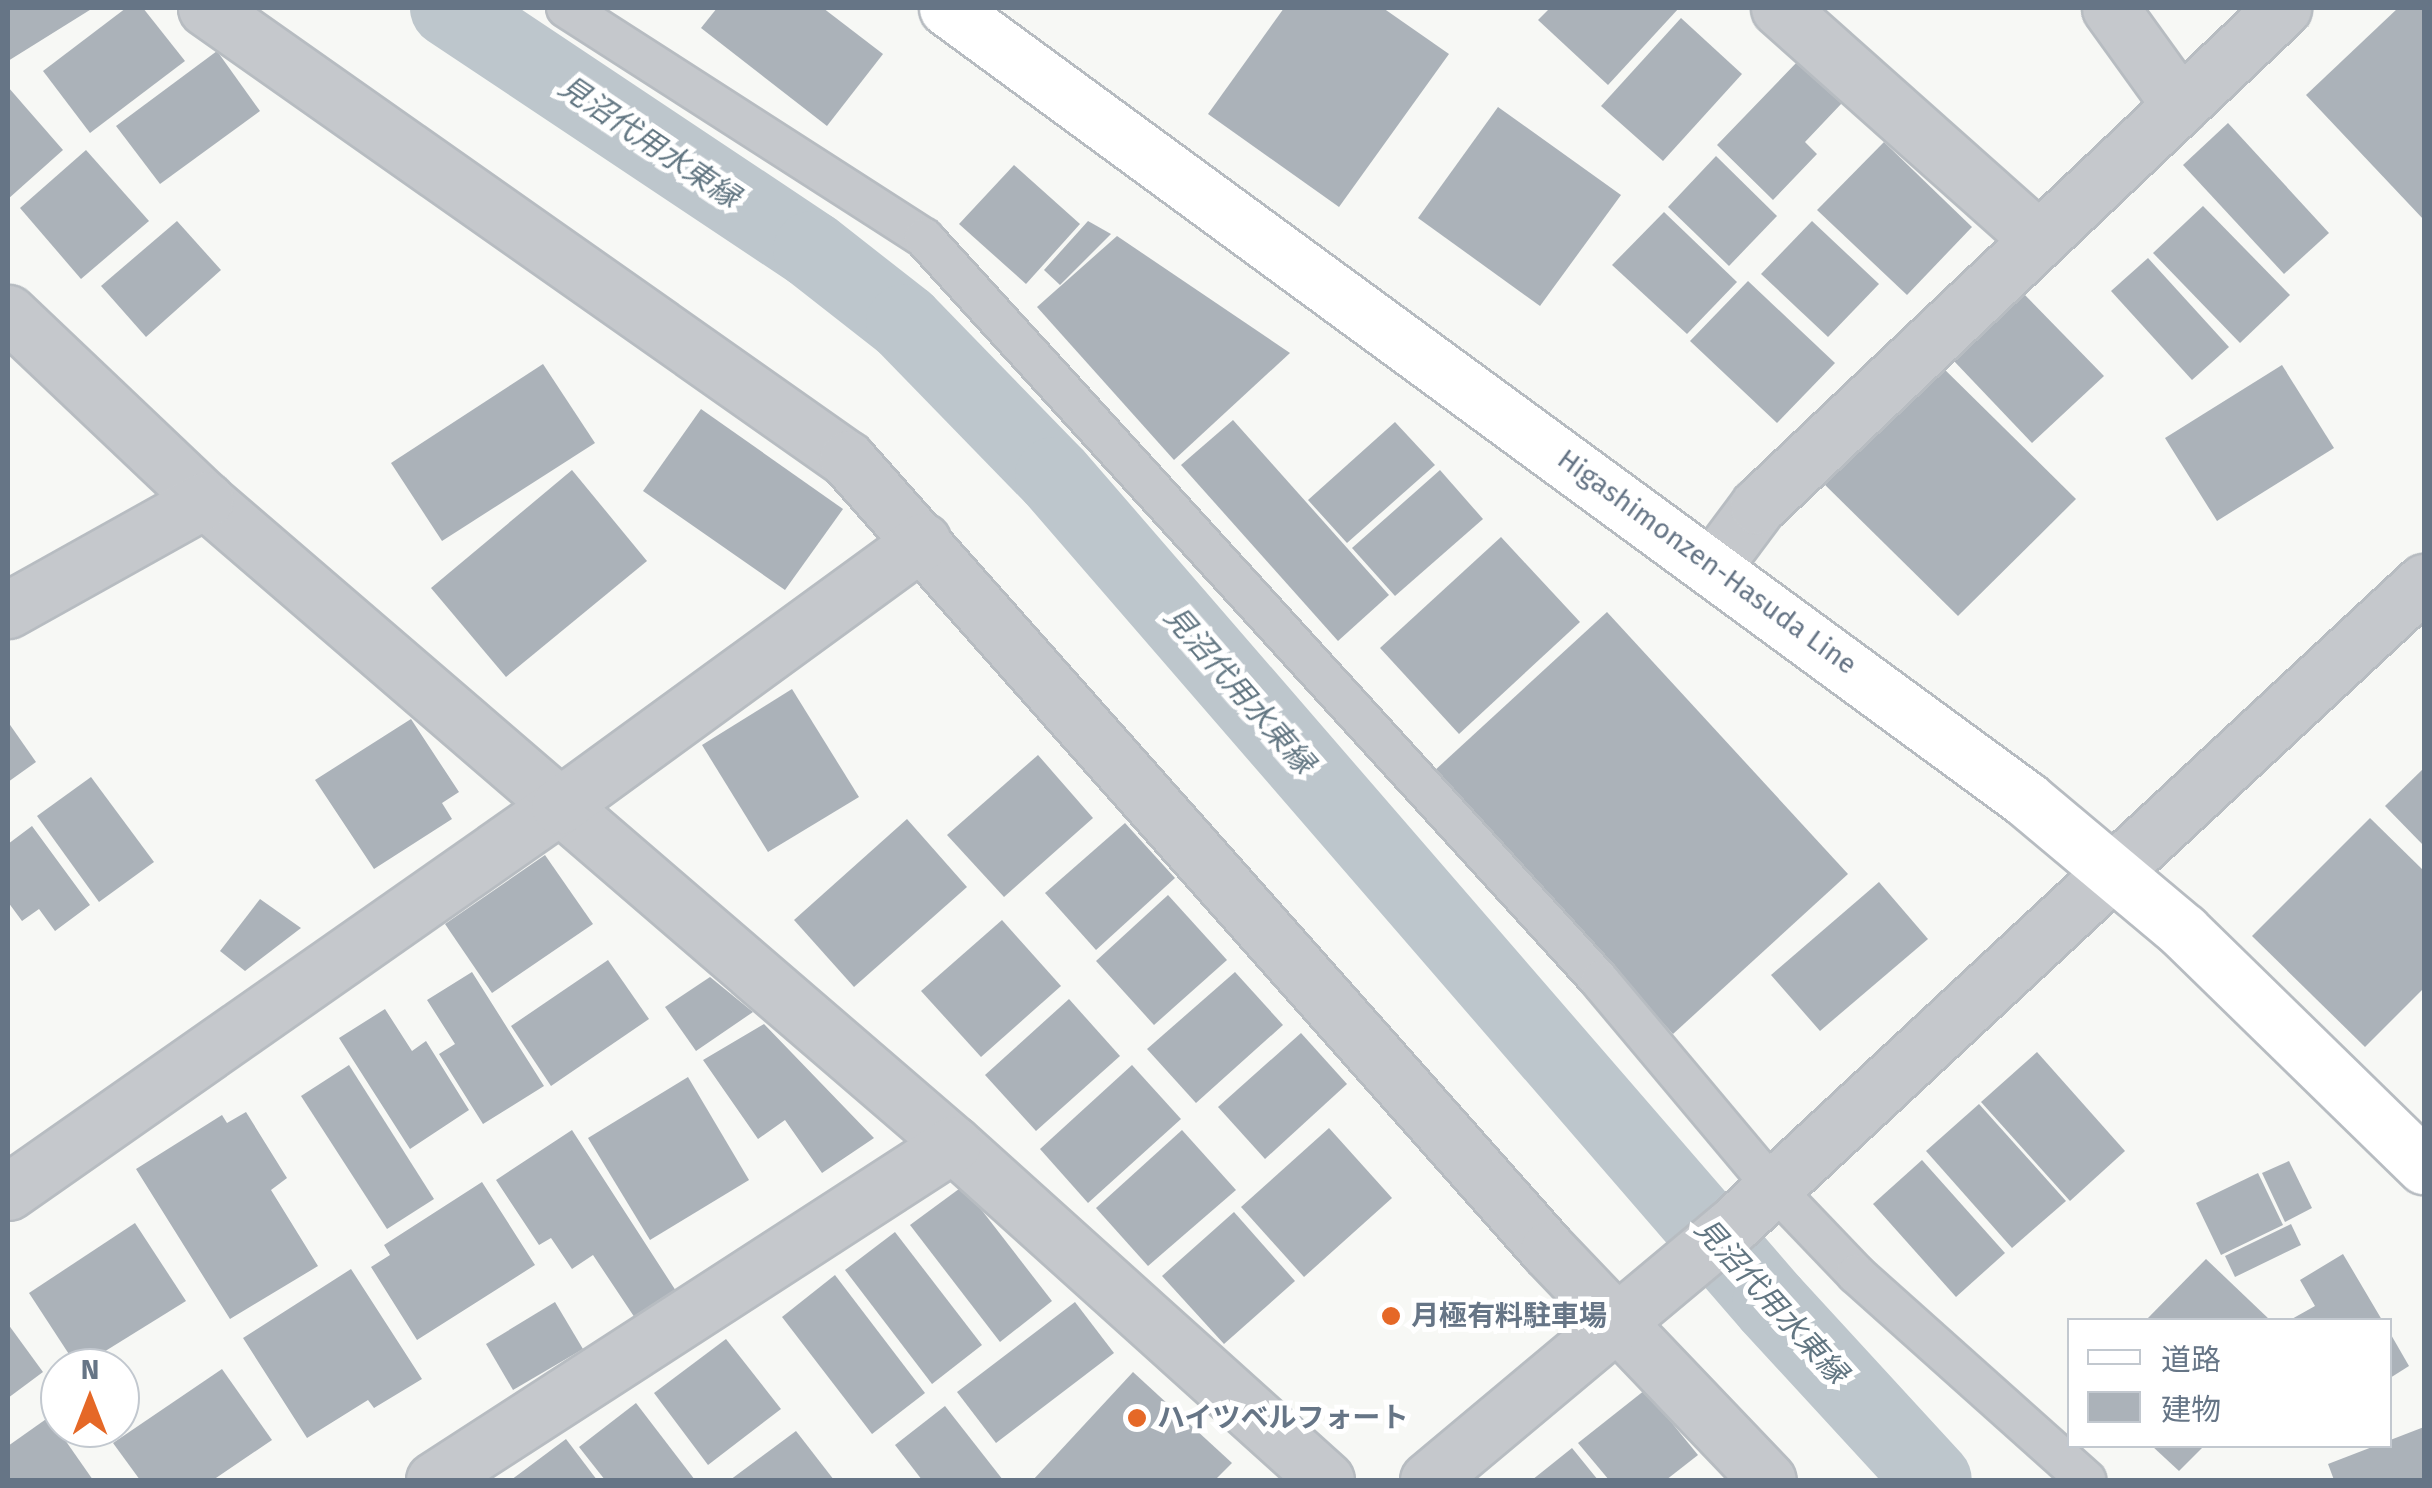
<!DOCTYPE html>
<html>
<head>
<meta charset="utf-8">
<style>
  body { margin:0 }
  #map { position:relative; width:2432px; height:1488px; overflow:hidden; background:#f7f8f5; font-family:"Fira Sans","Noto Sans JP",sans-serif }
  div>[style] { position:absolute }
  [style*='--x'] { left:calc(var(--x)*1px); top:calc(var(--y)*1px); width:calc(var(--w)*1px); rotate:calc(var(--a)*1deg) }
  .canal>* { height:78px; margin:-39px; padding:0 39px; transform-origin:39px; border-radius:39px; background:#bdc6cc }
  .building>* { inset:0; background:#abb2b9 }
  .roads { filter:drop-shadow(2px 0 #b7bcc1) drop-shadow(-2px 0 #b7bcc1) drop-shadow(0 2px #b7bcc1) drop-shadow(0 -2px #b7bcc1) }
  .service>* { height:38px; margin:-19px; padding:0 19px; transform-origin:19px; border-radius:19px; background:#c5c8cc }
  .minor>* { height:55px; margin:-27.5px; padding:0 27.5px; transform-origin:27.5px; border-radius:27.5px; background:#c5c8cc }
  .tertiary>* { height:55px; margin:-27.5px; padding:0 27.5px; transform-origin:27.5px; border-radius:27.5px; background:#c5c8cc }
  .secondary>* { height:55px; margin:-27.5px; padding:0 27.5px; transform-origin:27.5px; border-radius:27.5px; background:#fff }
  .dots>* { width:28px; height:28px; translate:-50% -50%; box-sizing:border-box; border:5px solid #fff; border-radius:50% }
  span { translate:-50% -50%; white-space:nowrap; text-align:center; line-height:1.15; -webkit-text-stroke:10px #fff; paint-order:stroke }
  .street-label { font-size:28px; color:#667586 }
  .poi-label { font-size:28px; color:#667586; font-weight:700 }
  .left { translate:0 -50%; text-align:left }
  .water-label { font-size:30px; color:#627682; font-style:italic }
  .frame { position:absolute; inset:0; border:10px solid #667586; pointer-events:none }
  .legend { position:absolute; left:2067px; top:1318px; width:325px; height:130px; box-sizing:border-box; background:#fff; border:2px solid #c2c8cf; margin:0; padding:12px 18px; list-style:none; font-size:30px; color:#667586 }
  .legend li { display:flex; align-items:center; gap:20px; height:50px }
  .legend b { width:50px; border:2px solid #c2c8cf }
  .north { position:absolute; left:40px; top:1348px; width:100px; height:100px; box-sizing:border-box; background:#fff; border:2px solid #c2c8cf; border-radius:50%; rotate:0deg; font-size:28px; font-weight:700; line-height:40px; text-align:center; color:#667586 }
  .north::after { content:''; display:block; margin:auto; width:35px; height:45px; background:#e56827; clip-path:polygon(50% 0,100% 100%,50% 72%,0 100%) }
</style>
</head>
<body>
<div id="map">
  <div class="canal">
    <i style="--x:449;--y:8;--w:436;--a:33.7"></i>
    <i style="--x:812;--y:250;--w:118;--a:38.1"></i>
    <i style="--x:905;--y:323;--w:214;--a:45.8"></i>
    <i style="--x:1054;--y:476;--w:1095;--a:49.11"></i>
    <i style="--x:1771;--y:1304;--w:239;--a:47.4"></i>
  </div>
  <div class="building">
    <i style="clip-path:polygon(8px 8px,93px 8px,8px 61px)"></i>
    <i style="clip-path:polygon(126px 8px,143px 8px,185px 61px,90px 133px,43px 71px)"></i>
    <i style="clip-path:polygon(717px 8px,823px 8px,883px 54px,827px 126px,701px 28px)"></i>
    <i style="clip-path:polygon(1284px 8px,1383px 8px,1449px 54px,1339px 207px,1208px 114px)"></i>
    <i style="clip-path:polygon(1550px 8px,1679px 8px,1608px 85px,1538px 20px)"></i>
    <i style="clip-path:polygon(2398px 8px,2424px 8px,2424px 220px,2306px 95px)"></i>
    <i style="clip-path:polygon(1681px 18px,1742px 74px,1663px 161px,1601px 106px)"></i>
    <i style="clip-path:polygon(217px 51px,260px 111px,160px 184px,116px 126px)"></i>
    <i style="clip-path:polygon(1798px 61px,1842px 103px,1805px 142px,1817px 154px,1773px 200px,1717px 145px)"></i>
    <i style="clip-path:polygon(8px 87px,63px 150px,8px 199px)"></i>
    <i style="clip-path:polygon(1498px 107px,1621px 195px,1540px 306px,1418px 218px)"></i>
    <i style="clip-path:polygon(2228px 123px,2329px 233px,2284px 274px,2183px 165px)"></i>
    <i style="clip-path:polygon(1884px 142px,1972px 227px,1907px 295px,1817px 210px)"></i>
    <i style="clip-path:polygon(86px 150px,149px 221px,81px 279px,20px 208px)"></i>
    <i style="clip-path:polygon(1716px 156px,1777px 216px,1729px 266px,1668px 207px)"></i>
    <i style="clip-path:polygon(1014px 165px,1080px 224px,1026px 284px,959px 224px)"></i>
    <i style="clip-path:polygon(2203px 206px,2290px 295px,2240px 343px,2153px 253px)"></i>
    <i style="clip-path:polygon(1664px 212px,1737px 282px,1687px 334px,1612px 265px)"></i>
    <i style="clip-path:polygon(177px 221px,221px 270px,146px 337px,101px 286px)"></i>
    <i style="clip-path:polygon(1088px 221px,1111px 234px,1060px 285px,1044px 270px)"></i>
    <i style="clip-path:polygon(1812px 221px,1879px 284px,1828px 337px,1761px 274px)"></i>
    <i style="clip-path:polygon(1117px 236px,1290px 353px,1174px 460px,1037px 307px)"></i>
    <i style="clip-path:polygon(2148px 258px,2229px 347px,2192px 380px,2111px 291px)"></i>
    <i style="clip-path:polygon(1748px 281px,1835px 363px,1777px 423px,1690px 341px)"></i>
    <i style="clip-path:polygon(2024px 294px,2104px 376px,2032px 443px,1953px 360px)"></i>
    <i style="clip-path:polygon(1935px 360px,2076px 499px,1958px 616px,1818px 478px)"></i>
    <i style="clip-path:polygon(543px 364px,595px 443px,442px 541px,391px 463px)"></i>
    <i style="clip-path:polygon(2282px 365px,2334px 448px,2217px 521px,2165px 438px)"></i>
    <i style="clip-path:polygon(701px 409px,843px 509px,785px 590px,643px 491px)"></i>
    <i style="clip-path:polygon(1233px 420px,1389px 595px,1338px 641px,1181px 465px)"></i>
    <i style="clip-path:polygon(1395px 422px,1435px 465px,1347px 543px,1308px 500px)"></i>
    <i style="clip-path:polygon(572px 470px,647px 561px,506px 677px,431px 588px)"></i>
    <i style="clip-path:polygon(1440px 470px,1483px 519px,1395px 596px,1352px 548px)"></i>
    <i style="clip-path:polygon(1501px 537px,1580px 622px,1459px 734px,1380px 648px)"></i>
    <i style="clip-path:polygon(1607px 612px,1848px 874px,1673px 1034px,1433px 772px)"></i>
    <i style="clip-path:polygon(792px 689px,859px 797px,768px 852px,702px 745px)"></i>
    <i style="clip-path:polygon(411px 719px,459px 792px,442px 803px,452px 819px,374px 869px,315px 780px)"></i>
    <i style="clip-path:polygon(8px 722px,36px 762px,8px 782px)"></i>
    <i style="clip-path:polygon(1038px 755px,1093px 818px,1004px 897px,947px 835px)"></i>
    <i style="clip-path:polygon(2424px 768px,2424px 846px,2385px 806px)"></i>
    <i style="clip-path:polygon(91px 777px,154px 862px,99px 902px,37px 816px)"></i>
    <i style="clip-path:polygon(2370px 818px,2424px 871px,2424px 988px,2365px 1047px,2252px 936px)"></i>
    <i style="clip-path:polygon(907px 819px,967px 887px,854px 987px,794px 920px)"></i>
    <i style="clip-path:polygon(1125px 823px,1175px 878px,1096px 950px,1045px 893px)"></i>
    <i style="clip-path:polygon(32px 826px,90px 905px,55px 931px,39px 909px,22px 921px,8px 902px,8px 844px)"></i>
    <i style="clip-path:polygon(545px 855px,593px 924px,492px 993px,445px 924px)"></i>
    <i style="clip-path:polygon(1879px 882px,1928px 939px,1820px 1031px,1771px 975px)"></i>
    <i style="clip-path:polygon(1168px 895px,1227px 960px,1154px 1025px,1096px 961px)"></i>
    <i style="clip-path:polygon(260px 899px,301px 928px,245px 971px,220px 951px)"></i>
    <i style="clip-path:polygon(1002px 920px,1061px 986px,981px 1057px,921px 991px)"></i>
    <i style="clip-path:polygon(608px 960px,649px 1019px,551px 1086px,511px 1026px)"></i>
    <i style="clip-path:polygon(472px 972px,544px 1086px,483px 1124px,439px 1054px,455px 1044px,427px 1000px)"></i>
    <i style="clip-path:polygon(1235px 972px,1283px 1025px,1196px 1103px,1147px 1049px)"></i>
    <i style="clip-path:polygon(710px 977px,753px 1012px,696px 1051px,665px 1007px)"></i>
    <i style="clip-path:polygon(1069px 999px,1120px 1056px,1036px 1131px,985px 1075px)"></i>
    <i style="clip-path:polygon(385px 1009px,412px 1051px,426px 1041px,469px 1110px,410px 1149px,339px 1038px)"></i>
    <i style="clip-path:polygon(764px 1024px,874px 1138px,822px 1173px,785px 1120px,758px 1139px,703px 1060px)"></i>
    <i style="clip-path:polygon(1301px 1033px,1347px 1084px,1265px 1159px,1218px 1107px)"></i>
    <i style="clip-path:polygon(2037px 1052px,2125px 1151px,2070px 1201px,1981px 1102px)"></i>
    <i style="clip-path:polygon(349px 1065px,434px 1199px,387px 1229px,301px 1096px)"></i>
    <i style="clip-path:polygon(1132px 1065px,1181px 1119px,1088px 1203px,1040px 1149px)"></i>
    <i style="clip-path:polygon(688px 1077px,749px 1180px,650px 1240px,588px 1138px)"></i>
    <i style="clip-path:polygon(1979px 1104px,2066px 1201px,2012px 1248px,1926px 1151px)"></i>
    <i style="clip-path:polygon(246px 1112px,287px 1178px,271px 1190px,318px 1266px,230px 1319px,136px 1169px,222px 1115px,227px 1123px)"></i>
    <i style="clip-path:polygon(1329px 1128px,1392px 1198px,1304px 1277px,1241px 1207px)"></i>
    <i style="clip-path:polygon(572px 1130px,676px 1291px,635px 1318px,593px 1255px,572px 1269px,551px 1238px,539px 1245px,496px 1180px)"></i>
    <i style="clip-path:polygon(1182px 1130px,1236px 1190px,1148px 1266px,1096px 1208px)"></i>
    <i style="clip-path:polygon(1922px 1160px,2005px 1253px,1956px 1297px,1873px 1204px)"></i>
    <i style="clip-path:polygon(2289px 1161px,2312px 1208px,2285px 1222px,2262px 1173px)"></i>
    <i style="clip-path:polygon(2258px 1173px,2283px 1225px,2221px 1255px,2196px 1203px)"></i>
    <i style="clip-path:polygon(482px 1182px,535px 1265px,417px 1340px,371px 1267px,390px 1255px,384px 1245px)"></i>
    <i style="clip-path:polygon(963px 1186px,1052px 1301px,1000px 1342px,910px 1225px)"></i>
    <i style="clip-path:polygon(1234px 1212px,1295px 1281px,1224px 1344px,1162px 1276px)"></i>
    <i style="clip-path:polygon(135px 1223px,186px 1301px,78px 1368px,29px 1293px)"></i>
    <i style="clip-path:polygon(2291px 1224px,2301px 1245px,2235px 1277px,2225px 1256px)"></i>
    <i style="clip-path:polygon(895px 1232px,982px 1345px,932px 1384px,845px 1270px)"></i>
    <i style="clip-path:polygon(2343px 1254px,2382px 1320px,2290px 1320px,2315px 1306px,2300px 1280px)"></i>
    <i style="clip-path:polygon(2206px 1259px,2270px 1320px,2146px 1320px)"></i>
    <i style="clip-path:polygon(351px 1269px,422px 1379px,374px 1408px,368px 1400px,307px 1438px,243px 1338px)"></i>
    <i style="clip-path:polygon(835px 1275px,925px 1393px,872px 1434px,782px 1317px)"></i>
    <i style="clip-path:polygon(555px 1302px,583px 1349px,513px 1390px,486px 1344px)"></i>
    <i style="clip-path:polygon(1075px 1302px,1114px 1353px,996px 1443px,957px 1392px)"></i>
    <i style="clip-path:polygon(8px 1324px,43px 1372px,8px 1398px)"></i>
    <i style="clip-path:polygon(2390px 1333px,2409px 1366px,2390px 1378px)"></i>
    <i style="clip-path:polygon(726px 1339px,781px 1409px,708px 1465px,654px 1393px)"></i>
    <i style="clip-path:polygon(222px 1369px,272px 1440px,213px 1480px,140px 1480px,113px 1443px)"></i>
    <i style="clip-path:polygon(1133px 1372px,1232px 1463px,1215px 1480px,1033px 1480px)"></i>
    <i style="clip-path:polygon(1645px 1390px,1698px 1455px,1666px 1480px,1609px 1480px,1578px 1443px)"></i>
    <i style="clip-path:polygon(636px 1403px,695px 1480px,605px 1480px,579px 1447px)"></i>
    <i style="clip-path:polygon(945px 1406px,1003px 1480px,922px 1480px,895px 1445px)"></i>
    <i style="clip-path:polygon(49px 1417px,93px 1480px,8px 1480px,8px 1446px)"></i>
    <i style="clip-path:polygon(2424px 1427px,2424px 1480px,2334px 1480px,2328px 1464px)"></i>
    <i style="clip-path:polygon(796px 1431px,834px 1480px,730px 1480px)"></i>
    <i style="clip-path:polygon(566px 1439px,597px 1480px,511px 1480px)"></i>
    <i style="clip-path:polygon(2152px 1446px,2204px 1446px,2179px 1471px)"></i>
    <i style="clip-path:polygon(1572px 1448px,1598px 1480px,1532px 1480px)"></i>
  </div>
  <div class="roads">
    <div class="service">
      <i style="--x:566;--y:8;--w:426;--a:32.7"></i>
      <i style="--x:924;--y:238;--w:1005;--a:47.7"></i>
      <i style="--x:1600;--y:981;--w:268;--a:50"></i>
      <i style="--x:1772;--y:1186;--w:122;--a:46.3"></i>
      <i style="--x:1856;--y:1274;--w:309;--a:41.8"></i>
    </div>
    <div class="minor">
      <i style="--x:206;--y:8;--w:784;--a:35.13"></i>
      <i style="--x:847;--y:459;--w:1057;--a:48.45"></i>
      <i style="--x:1548;--y:1250;--w:318;--a:46.3"></i>
      <i style="--x:1779;--y:8;--w:347;--a:41.7"></i>
      <i style="--x:2110;--y:8;--w:120;--a:54.2"></i>
      <i style="--x:8;--y:313;--w:272;--a:43.5"></i>
      <i style="--x:205;--y:500;--w:987;--a:40.73"></i>
      <i style="--x:953;--y:1144;--w:502;--a:42.01"></i>
      <i style="--x:1714;--y:565;--w:74;--a:-53.3"></i>
      <i style="--x:1758;--y:506;--w:724;--a:-43.49"></i>
      <i style="--x:8;--y:610;--w:226;--a:-29.2"></i>
      <i style="--x:8;--y:1192;--w:673;--a:-35.01"></i>
      <i style="--x:559;--y:806;--w:450;--a:-36.1"></i>
      <i style="--x:434;--y:1480;--w:618;--a:-32.92"></i>
    </div>
    <div class="tertiary">
      <i style="--x:1428;--y:1480;--w:398;--a:-39.9"></i>
      <i style="--x:1733;--y:1225;--w:944;--a:-42.94"></i>
    </div>
    <div class="secondary">
      <i style="--x:947;--y:8;--w:1339;--a:36.25"></i>
      <i style="--x:2027;--y:800;--w:204;--a:40"></i>
      <i style="--x:2183;--y:931;--w:337;--a:44.3"></i>
    </div>
  </div>
  <div class="dots">
    <i style="left:1391px;top:1316px;background:#e56827"></i>
    <i style="left:1137px;top:1418px;background:#e56827"></i>
  </div>
  <div class="street-label">
    <span style="left:1707px;top:562px;rotate:36deg">Higashimonzen-Hasuda Line</span>
  </div>
  <div class="poi-label">
    <span class="left" style="left:1411px;top:1316px">月極有料駐車場</span>
    <span class="left" style="left:1157px;top:1418px">ハイツベルフォート</span>
  </div>
  <div class="water-label">
    <span style="left:649px;top:142px;rotate:34deg">見沼代用水東縁</span>
    <span style="left:1239px;top:690px;rotate:49deg">見沼代用水東縁</span>
    <span style="left:1771px;top:1301px;rotate:48deg">見沼代用水東縁</span>
  </div>
  <div class="frame"></div>
  <ul class="legend">
  <li><b style="height:12px;background:#fff"></b>道路</li>
  <li><b style="height:28px;background:#abb2b9"></b>建物</li>
  </ul>
  <div class="north">N</div>
</div>
</body>
</html>
